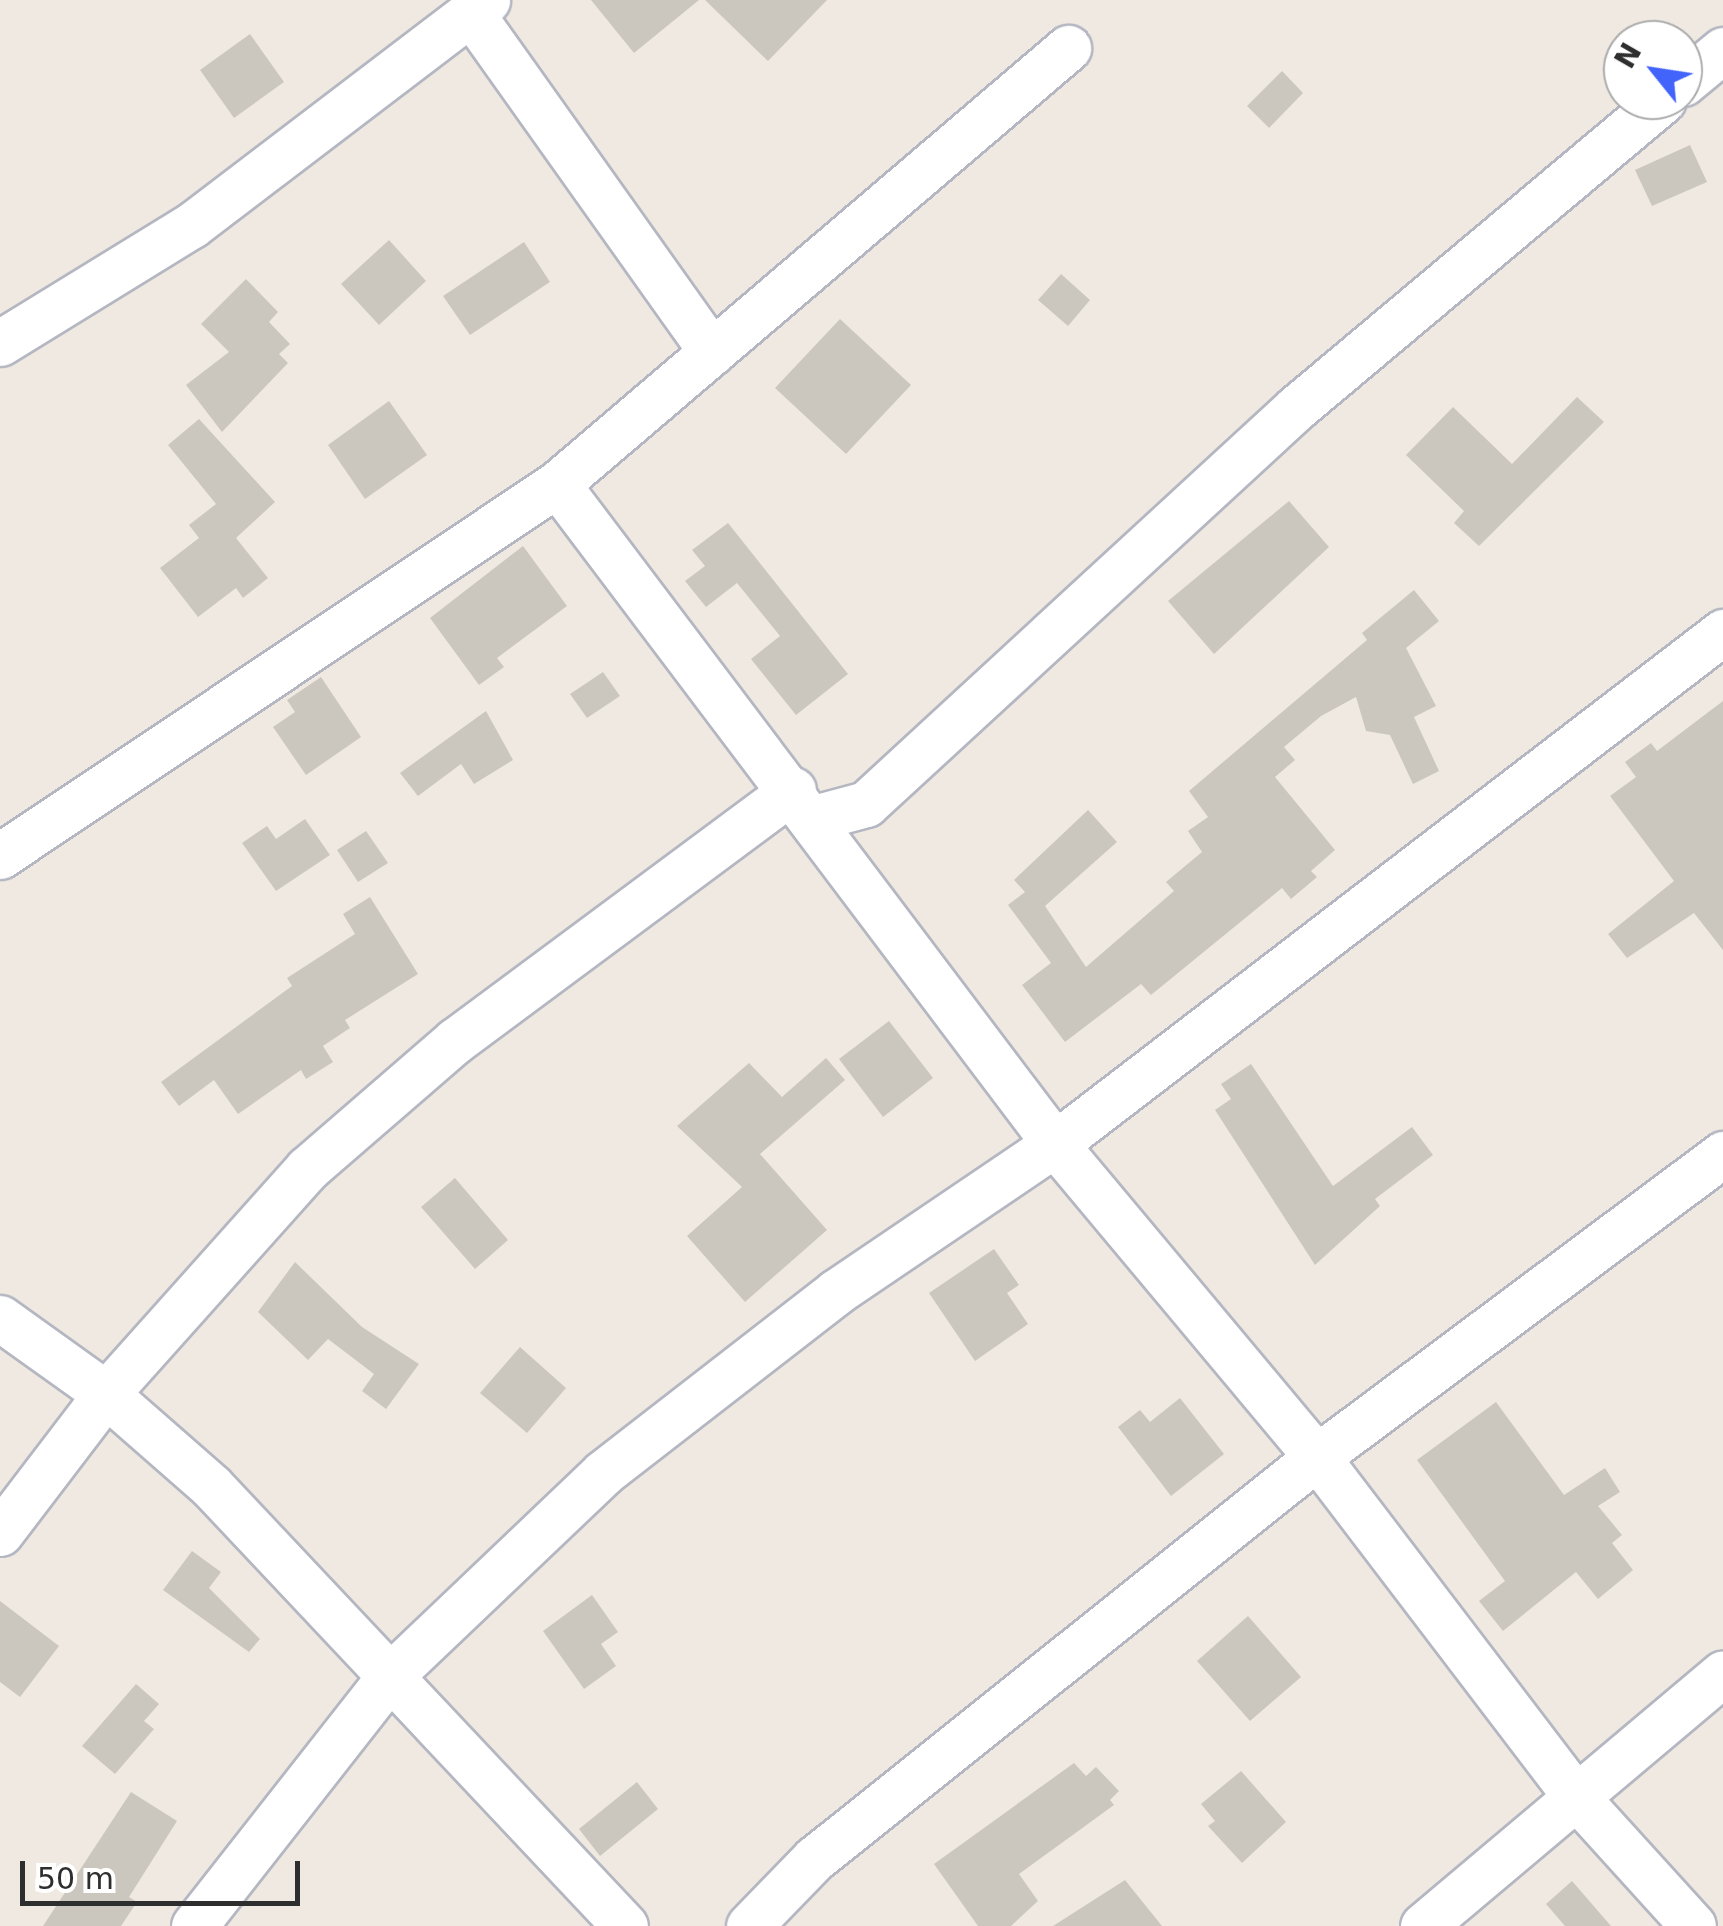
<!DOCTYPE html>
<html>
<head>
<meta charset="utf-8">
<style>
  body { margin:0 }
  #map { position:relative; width:1723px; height:1926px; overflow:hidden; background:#efe9e1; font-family:"DejaVu Sans",sans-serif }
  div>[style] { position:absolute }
  .building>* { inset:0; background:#cbc7bf }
  .roads { filter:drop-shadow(2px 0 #b4b7c1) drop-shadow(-2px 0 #b4b7c1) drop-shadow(0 2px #b4b7c1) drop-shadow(0 -2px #b4b7c1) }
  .street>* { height:45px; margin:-22.5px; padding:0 22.5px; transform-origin:22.5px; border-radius:22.5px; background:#fff }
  span { translate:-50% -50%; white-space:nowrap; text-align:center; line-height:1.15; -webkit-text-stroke:8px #fff; paint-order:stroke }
  .north { position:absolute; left:1603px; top:20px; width:100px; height:100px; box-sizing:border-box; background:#fff; border:2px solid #ababab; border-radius:50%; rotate:300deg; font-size:28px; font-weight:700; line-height:40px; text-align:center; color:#2e2e2e }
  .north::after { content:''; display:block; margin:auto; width:35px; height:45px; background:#4264fb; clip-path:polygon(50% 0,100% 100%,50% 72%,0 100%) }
  .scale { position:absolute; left:20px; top:1861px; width:280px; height:45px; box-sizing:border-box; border:5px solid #2e2e2e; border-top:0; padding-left:12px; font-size:30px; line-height:35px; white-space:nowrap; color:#2e2e2e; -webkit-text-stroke:8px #fff; paint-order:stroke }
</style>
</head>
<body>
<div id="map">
  <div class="building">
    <div style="clip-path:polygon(591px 0,699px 0,634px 53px)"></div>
    <div style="clip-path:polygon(705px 0,827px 0,768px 61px)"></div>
    <div style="clip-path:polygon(250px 34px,284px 82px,234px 118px,200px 70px)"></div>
    <div style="clip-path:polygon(1282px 71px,1303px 93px,1269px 128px,1247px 106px)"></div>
    <div style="clip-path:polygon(1690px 145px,1707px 182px,1652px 206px,1635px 170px)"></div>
    <div style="clip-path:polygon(389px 240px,426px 281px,379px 325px,341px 284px)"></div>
    <div style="clip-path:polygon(524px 242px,550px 282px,470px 335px,443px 296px)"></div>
    <div style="clip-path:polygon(1061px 274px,1090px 300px,1068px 326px,1038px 300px)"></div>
    <div style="clip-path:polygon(246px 279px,278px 312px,269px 322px,290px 344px,279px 354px,288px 363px,222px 432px,186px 385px,229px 352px,201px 324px)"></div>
    <div style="clip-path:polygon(840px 319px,911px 385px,846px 454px,775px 388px)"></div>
    <div style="clip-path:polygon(1577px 397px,1604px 422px,1479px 546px,1454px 523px,1464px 511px,1406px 455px,1453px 407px,1512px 464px)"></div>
    <div style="clip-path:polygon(389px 401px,427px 455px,365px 499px,328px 445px)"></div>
    <div style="clip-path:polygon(199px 419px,275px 502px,236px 538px,268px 578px,243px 598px,236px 588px,198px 617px,160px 568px,199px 538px,189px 525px,216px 504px,168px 445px)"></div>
    <div style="clip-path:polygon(1289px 501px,1329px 547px,1214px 654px,1168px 601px)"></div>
    <div style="clip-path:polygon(728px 523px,848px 674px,796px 715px,751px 659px,780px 636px,737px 583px,706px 607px,685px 581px,705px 566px,692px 550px)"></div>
    <div style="clip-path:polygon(523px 546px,567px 606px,497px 658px,504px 667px,479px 685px,430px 618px)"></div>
    <div style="clip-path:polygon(1414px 590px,1439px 621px,1406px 648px,1436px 706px,1414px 717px,1439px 771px,1413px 784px,1390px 735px,1366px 731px,1356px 697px,1321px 716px,1284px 747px,1295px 760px,1275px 777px,1335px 850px,1311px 871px,1317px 877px,1291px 899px,1282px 888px,1151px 995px,1141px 984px,1065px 1042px,1022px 985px,1051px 963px,1008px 905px,1025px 892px,1014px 880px,1088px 810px,1117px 842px,1045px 906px,1086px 967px,1174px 891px,1166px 882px,1202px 852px,1188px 831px,1208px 817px,1189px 791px,1367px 640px,1362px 633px)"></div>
    <div style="clip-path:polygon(603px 672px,620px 696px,587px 718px,570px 694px)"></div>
    <div style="clip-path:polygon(321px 677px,361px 737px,306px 775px,273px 727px,295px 712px,287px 700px)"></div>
    <div style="clip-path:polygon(1723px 701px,1723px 950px,1694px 913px,1627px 958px,1608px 934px,1674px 881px,1610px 796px,1636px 777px,1625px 762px,1651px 743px,1657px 751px)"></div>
    <div style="clip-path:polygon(486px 711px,513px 760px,474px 784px,461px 764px,418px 796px,400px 773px)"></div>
    <div style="clip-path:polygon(305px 819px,330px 855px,276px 891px,242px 843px,267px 826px,276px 839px)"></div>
    <div style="clip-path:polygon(366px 831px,388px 863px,358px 882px,337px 850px)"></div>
    <div style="clip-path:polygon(370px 897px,418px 974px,345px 1020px,350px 1028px,323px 1046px,333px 1062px,306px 1079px,301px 1070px,238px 1114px,214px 1080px,179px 1106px,161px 1082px,292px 986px,287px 978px,355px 934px,343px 914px)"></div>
    <div style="clip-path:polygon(889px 1021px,933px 1078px,883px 1117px,839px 1059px)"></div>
    <div style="clip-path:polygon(826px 1058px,845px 1080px,760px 1154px,827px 1230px,745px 1302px,687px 1236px,742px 1187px,677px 1126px,749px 1063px,782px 1097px)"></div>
    <div style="clip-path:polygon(1251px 1064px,1333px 1186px,1412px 1127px,1433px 1155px,1375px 1199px,1380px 1206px,1315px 1265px,1215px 1110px,1231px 1099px,1221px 1084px)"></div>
    <div style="clip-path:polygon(455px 1178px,508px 1240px,475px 1269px,421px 1207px)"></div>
    <div style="clip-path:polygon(994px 1249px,1019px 1285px,1007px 1293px,1028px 1324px,975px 1361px,929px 1293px)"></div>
    <div style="clip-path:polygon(295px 1262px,362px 1327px,419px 1364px,386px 1409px,362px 1391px,374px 1374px,328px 1339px,308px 1360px,258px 1312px)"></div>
    <div style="clip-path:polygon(520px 1347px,566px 1388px,527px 1433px,480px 1393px)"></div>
    <div style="clip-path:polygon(1180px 1398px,1224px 1454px,1171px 1496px,1118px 1427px,1140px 1410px,1150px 1422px)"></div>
    <div style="clip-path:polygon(1496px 1402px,1564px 1495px,1605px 1468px,1620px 1492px,1598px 1506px,1622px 1535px,1612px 1543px,1633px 1570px,1598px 1599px,1576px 1572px,1503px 1631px,1479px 1601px,1505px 1581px,1417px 1460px)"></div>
    <div style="clip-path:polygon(192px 1551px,221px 1572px,209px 1588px,260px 1639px,249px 1652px,163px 1590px)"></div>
    <div style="clip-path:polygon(592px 1595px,618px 1632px,601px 1644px,616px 1666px,584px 1689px,543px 1631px)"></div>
    <div style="clip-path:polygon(0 1601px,59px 1646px,20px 1697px,0 1682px)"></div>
    <div style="clip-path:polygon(1248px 1616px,1301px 1677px,1250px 1721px,1197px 1661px)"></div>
    <div style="clip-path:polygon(136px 1684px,159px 1704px,144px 1721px,154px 1729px,115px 1774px,82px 1746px)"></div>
    <div style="clip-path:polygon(1074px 1763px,1086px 1776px,1096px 1767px,1119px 1791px,1110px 1800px,1114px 1805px,1019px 1874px,1038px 1901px,1011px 1926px,978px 1926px,934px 1864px)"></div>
    <div style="clip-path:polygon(1241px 1771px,1286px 1822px,1242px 1863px,1208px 1826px,1215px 1821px,1201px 1804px)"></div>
    <div style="clip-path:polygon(637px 1782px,658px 1809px,600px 1856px,579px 1829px)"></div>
    <div style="clip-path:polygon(131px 1792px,177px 1821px,129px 1897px,137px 1902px,121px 1926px,43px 1926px)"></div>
    <div style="clip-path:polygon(1125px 1880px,1162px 1926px,1053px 1926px)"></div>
    <div style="clip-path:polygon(1572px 1881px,1611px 1926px,1565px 1926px,1546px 1904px)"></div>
  </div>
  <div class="roads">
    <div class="street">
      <div style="left:471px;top:13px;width:416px;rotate:54.6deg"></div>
      <div style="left:1683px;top:83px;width:52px;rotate:-39.5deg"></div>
      <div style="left:0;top:343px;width:225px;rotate:-31.6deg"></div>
      <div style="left:192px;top:225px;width:371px;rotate:-37.3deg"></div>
      <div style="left:557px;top:484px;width:827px;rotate:52.96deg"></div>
      <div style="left:1055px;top:1144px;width:408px;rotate:50.1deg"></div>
      <div style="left:1317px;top:1457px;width:430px;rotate:52.7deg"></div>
      <div style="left:1578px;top:1799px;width:171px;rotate:47.8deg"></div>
      <div style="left:814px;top:818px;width:54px;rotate:-15.1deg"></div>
      <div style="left:866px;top:804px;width:585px;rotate:-42.64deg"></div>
      <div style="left:1296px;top:408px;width:479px;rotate:-40deg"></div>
      <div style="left:0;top:856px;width:670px;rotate:-33.74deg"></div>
      <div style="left:557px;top:484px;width:672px;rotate:-40.47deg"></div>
      <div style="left:0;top:1318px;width:130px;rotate:35.6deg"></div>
      <div style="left:106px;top:1394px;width:140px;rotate:41.2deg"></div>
      <div style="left:211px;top:1486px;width:604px;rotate:46.74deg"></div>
      <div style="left:0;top:1533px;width:175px;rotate:-52.7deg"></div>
      <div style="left:106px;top:1394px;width:302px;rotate:-48.2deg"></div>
      <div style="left:307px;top:1169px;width:196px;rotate:-40.9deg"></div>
      <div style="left:455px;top:1041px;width:421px;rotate:-36.6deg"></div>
      <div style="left:194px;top:1926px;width:316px;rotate:-51.9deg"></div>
      <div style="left:389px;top:1677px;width:296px;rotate:-43.6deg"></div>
      <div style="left:603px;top:1473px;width:295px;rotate:-37.8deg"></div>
      <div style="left:836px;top:1292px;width:264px;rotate:-34.1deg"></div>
      <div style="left:1055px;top:1144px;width:842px;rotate:-37.47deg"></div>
      <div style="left:749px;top:1926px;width:93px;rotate:-45.9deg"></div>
      <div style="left:814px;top:1859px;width:644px;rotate:-38.63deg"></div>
      <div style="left:1317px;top:1457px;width:507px;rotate:-36.73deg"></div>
      <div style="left:1423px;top:1926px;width:392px;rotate:-40.1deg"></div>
    </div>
  </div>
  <div class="north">N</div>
  <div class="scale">50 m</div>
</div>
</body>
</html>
